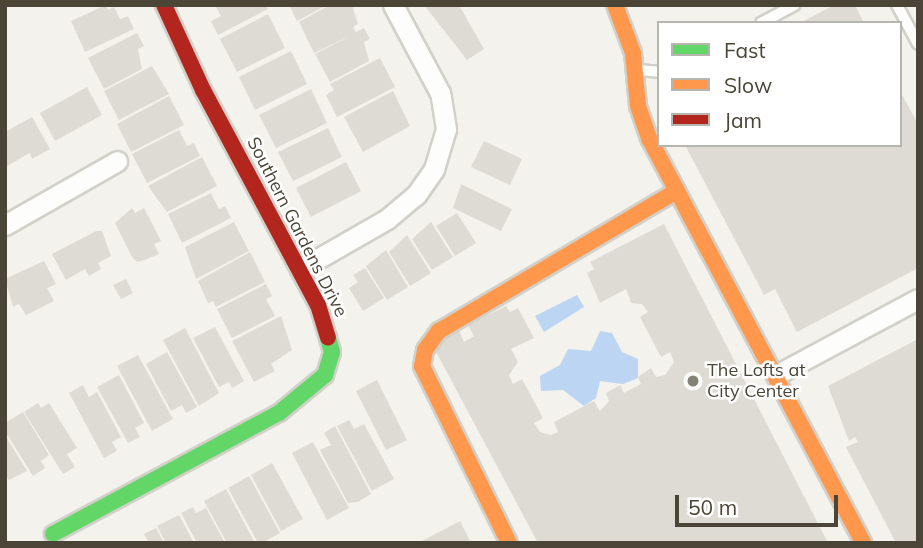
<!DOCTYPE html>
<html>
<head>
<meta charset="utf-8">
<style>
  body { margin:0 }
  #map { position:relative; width:923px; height:548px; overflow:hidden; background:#f3f2ec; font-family:Mulish,sans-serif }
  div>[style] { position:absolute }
  .water>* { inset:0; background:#bbd5f2 }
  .building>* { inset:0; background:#dddbd4 }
  .roads { filter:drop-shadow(2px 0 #d1d0c9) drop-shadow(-2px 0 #d1d0c9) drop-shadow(0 2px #d1d0c9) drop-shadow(0 -2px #d1d0c9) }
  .lane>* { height:10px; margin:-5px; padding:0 5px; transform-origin:5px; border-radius:5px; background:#fdfdfc }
  .street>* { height:19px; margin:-9.5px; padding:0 9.5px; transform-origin:9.5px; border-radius:9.5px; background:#fdfdfc }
  .fast>* { height:16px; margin:-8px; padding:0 8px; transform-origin:8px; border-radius:8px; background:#63d668 }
  .slow>* { height:16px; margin:-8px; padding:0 8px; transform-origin:8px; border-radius:8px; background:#ff974d }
  .jam>* { height:16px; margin:-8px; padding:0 8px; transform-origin:8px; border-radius:8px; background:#b3261e }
  .dots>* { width:19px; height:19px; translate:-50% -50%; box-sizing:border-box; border:4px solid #fff; border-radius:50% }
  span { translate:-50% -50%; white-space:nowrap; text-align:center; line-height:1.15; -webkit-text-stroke:5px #fff; paint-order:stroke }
  .street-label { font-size:18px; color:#4a4537 }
  .poi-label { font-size:18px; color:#4a4537 }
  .left { translate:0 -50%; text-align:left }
  .frame { position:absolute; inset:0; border:7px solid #4a4537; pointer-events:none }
  .legend { position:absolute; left:657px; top:21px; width:245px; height:126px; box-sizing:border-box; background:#fff; border:2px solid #b7b5af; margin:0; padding:9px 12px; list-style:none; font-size:21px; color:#4a4537 }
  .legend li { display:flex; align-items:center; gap:14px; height:35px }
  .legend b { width:35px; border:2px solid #b7b5af }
  .scale { position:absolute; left:675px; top:495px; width:163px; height:32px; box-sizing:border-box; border:4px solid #4a4537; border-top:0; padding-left:9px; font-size:21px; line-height:24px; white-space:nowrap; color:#4a4537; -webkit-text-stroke:5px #fff; paint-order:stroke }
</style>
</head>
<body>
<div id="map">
  <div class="water">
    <div style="clip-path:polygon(577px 295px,584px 307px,544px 332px,535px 316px)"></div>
    <div style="clip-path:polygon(600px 331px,612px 333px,622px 352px,638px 359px,638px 378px,623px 384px,600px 381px,596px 398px,584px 406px,563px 390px,541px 391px,540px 376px,560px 365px,568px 349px,591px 351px)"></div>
  </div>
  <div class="building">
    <div style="clip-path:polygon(106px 5px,108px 10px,114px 7px,120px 19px,128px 16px,134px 29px,85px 52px,71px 21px)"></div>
    <div style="clip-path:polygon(215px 5px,266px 5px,268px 9px,218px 35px,211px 21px,221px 16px)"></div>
    <div style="clip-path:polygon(289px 5px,327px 5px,297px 21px)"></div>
    <div style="clip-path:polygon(330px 5px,352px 5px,358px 24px,353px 27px,356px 32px,364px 28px,370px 39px,364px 42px,369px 61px,330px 82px,315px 54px,352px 35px,314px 53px,299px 22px)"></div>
    <div style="clip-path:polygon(424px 5px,459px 5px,484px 49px,467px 60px)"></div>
    <div style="clip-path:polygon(834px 5px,855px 5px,864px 23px,800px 23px)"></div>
    <div style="clip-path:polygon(268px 14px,285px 48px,237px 72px,220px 39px)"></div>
    <div style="clip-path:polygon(137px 33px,144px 46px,138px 49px,142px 69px,104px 89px,88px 58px)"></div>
    <div style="clip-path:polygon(291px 51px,307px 84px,255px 110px,239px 77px)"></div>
    <div style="clip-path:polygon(380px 58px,395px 87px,337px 117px,326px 95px,334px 90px,330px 84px)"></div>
    <div style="clip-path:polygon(152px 66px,169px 94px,119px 120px,104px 91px)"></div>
    <div style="clip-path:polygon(87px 87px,102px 115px,55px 141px,40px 113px)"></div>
    <div style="clip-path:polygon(311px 89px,327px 123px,276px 148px,259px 115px)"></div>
    <div style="clip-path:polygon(393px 91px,410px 126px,363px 152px,344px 117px)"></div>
    <div style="clip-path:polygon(900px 91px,918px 124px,918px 268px,797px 332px,775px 289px,764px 295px,685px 145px,900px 145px)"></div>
    <div style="clip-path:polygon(169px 96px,184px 125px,131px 152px,117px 124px)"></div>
    <div style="clip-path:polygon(32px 117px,50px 149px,32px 159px,30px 153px,5px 167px,5px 132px)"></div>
    <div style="clip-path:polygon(328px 128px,342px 157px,293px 181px,278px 152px)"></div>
    <div style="clip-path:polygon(179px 130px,187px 146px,194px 143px,200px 156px,147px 183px,132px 154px)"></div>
    <div style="clip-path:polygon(484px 141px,522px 159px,510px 185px,471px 167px)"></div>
    <div style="clip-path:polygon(202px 157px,217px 186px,167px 212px,148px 186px)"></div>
    <div style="clip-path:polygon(346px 162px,361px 191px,311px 217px,296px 188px)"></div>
    <div style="clip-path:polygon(461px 184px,512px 209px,501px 231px,453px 208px)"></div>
    <div style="clip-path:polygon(211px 193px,219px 209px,225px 206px,231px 218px,182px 243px,168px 214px)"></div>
    <div style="clip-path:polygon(132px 208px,135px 213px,144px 208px,161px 241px,154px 244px,159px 254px,145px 260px,137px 262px,132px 257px,115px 223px)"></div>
    <div style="clip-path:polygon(457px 213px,476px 243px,455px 256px,436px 226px)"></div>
    <div style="clip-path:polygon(234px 222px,249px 251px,196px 279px,185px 247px)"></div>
    <div style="clip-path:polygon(431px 222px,453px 257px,432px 270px,412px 239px)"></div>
    <div style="clip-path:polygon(664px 224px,828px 543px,538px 543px,442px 363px,433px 346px,458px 328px,464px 342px,474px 336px,468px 325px,506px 306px,510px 312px,518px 308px,534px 338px,511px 349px,518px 362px,509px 375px,513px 384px,522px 379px,543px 418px,534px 423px,540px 432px,551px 435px,558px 432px,554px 422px,594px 401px,600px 411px,609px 401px,606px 393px,620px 385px,624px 393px,641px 384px,638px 377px,651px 368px,656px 377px,665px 375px,674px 362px,670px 352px,661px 357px,640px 317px,648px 312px,642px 304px,631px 303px,626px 289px,600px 303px,587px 273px,594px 269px,590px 262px)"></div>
    <div style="clip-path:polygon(96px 231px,102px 231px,111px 256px,98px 263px,101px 269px,89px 276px,85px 269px,66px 280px,52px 254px)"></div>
    <div style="clip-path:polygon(407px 235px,431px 273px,410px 286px,389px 252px)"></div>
    <div style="clip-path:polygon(386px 250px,408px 287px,387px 300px,366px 266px)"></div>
    <div style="clip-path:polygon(250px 252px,265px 282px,216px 307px,213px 301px,208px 303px,198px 281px)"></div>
    <div style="clip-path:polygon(44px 261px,56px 284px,47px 288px,54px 301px,26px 315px,19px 304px,13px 307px,5px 279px)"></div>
    <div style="clip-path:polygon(365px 268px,384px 298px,363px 311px,349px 288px,358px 282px,353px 275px)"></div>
    <div style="clip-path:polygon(126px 279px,133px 293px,121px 299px,113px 285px)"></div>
    <div style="clip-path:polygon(266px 284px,272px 296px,266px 299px,275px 316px,232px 338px,217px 309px)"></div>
    <div style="clip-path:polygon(281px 316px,292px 350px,271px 364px,275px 371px,254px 382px,232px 341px)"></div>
    <div style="clip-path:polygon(215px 327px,244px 381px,232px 388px,229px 382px,219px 387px,193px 338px)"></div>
    <div style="clip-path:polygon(185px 328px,219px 393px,199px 406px,163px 340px)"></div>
    <div style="clip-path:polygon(918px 339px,918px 543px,896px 543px,846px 447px,858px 442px,855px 437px,849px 441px,828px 386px)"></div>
    <div style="clip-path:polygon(167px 352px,197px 407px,186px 413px,182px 405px,171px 411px,146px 364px)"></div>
    <div style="clip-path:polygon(138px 355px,173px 419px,152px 431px,117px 366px)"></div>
    <div style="clip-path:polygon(119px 375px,144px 423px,135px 428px,140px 437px,128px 443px,97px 387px)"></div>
    <div style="clip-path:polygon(377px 380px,407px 440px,386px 450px,356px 391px)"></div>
    <div style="clip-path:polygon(83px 385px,89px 397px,97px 392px,121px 437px,112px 442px,117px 451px,104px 458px,69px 393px)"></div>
    <div style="clip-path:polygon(38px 403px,41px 408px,49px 403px,77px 448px,67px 454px,75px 467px,63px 474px,24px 412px)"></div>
    <div style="clip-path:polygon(23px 412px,49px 455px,41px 461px,45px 468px,33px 476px,5px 431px,5px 423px)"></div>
    <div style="clip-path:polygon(349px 420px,354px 429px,364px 424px,394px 479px,372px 491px,337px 426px)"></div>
    <div style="clip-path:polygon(335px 426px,371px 494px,358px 502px,348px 503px,320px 450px,331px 445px,324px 433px)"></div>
    <div style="clip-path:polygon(5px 435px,27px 471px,9px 480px,5px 474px)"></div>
    <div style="clip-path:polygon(313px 442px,349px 508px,327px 520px,292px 453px)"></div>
    <div style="clip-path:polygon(272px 463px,303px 519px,281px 531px,251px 475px)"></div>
    <div style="clip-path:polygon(249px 476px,280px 533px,262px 543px,258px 543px,228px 488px)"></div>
    <div style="clip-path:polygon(226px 489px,255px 543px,227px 543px,204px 501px)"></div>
    <div style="clip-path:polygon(193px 507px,196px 513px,206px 508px,225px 543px,197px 543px,181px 513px)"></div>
    <div style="clip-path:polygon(179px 515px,194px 543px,166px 543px,157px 526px)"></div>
    <div style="clip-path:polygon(460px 521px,471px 543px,418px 543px)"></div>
    <div style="clip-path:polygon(156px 528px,164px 543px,144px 543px,148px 541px,144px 534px)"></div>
  </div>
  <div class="roads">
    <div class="lane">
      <div style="left:897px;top:5px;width:44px;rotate:61.7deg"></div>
      <div style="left:761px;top:23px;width:38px;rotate:-28deg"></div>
      <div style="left:638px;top:70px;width:21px;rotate:5deg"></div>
    </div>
    <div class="street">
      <div style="left:5px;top:225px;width:129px;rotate:-29.7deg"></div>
      <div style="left:300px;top:269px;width:100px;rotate:-29.9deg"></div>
      <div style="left:387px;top:219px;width:38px;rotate:-40deg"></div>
      <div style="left:416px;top:195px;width:32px;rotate:-55deg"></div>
      <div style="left:434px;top:169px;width:42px;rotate:-73.3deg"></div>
      <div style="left:446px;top:129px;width:36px;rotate:-99deg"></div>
      <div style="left:440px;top:93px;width:100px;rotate:-118.1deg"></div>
      <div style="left:776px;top:375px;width:161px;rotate:-28.2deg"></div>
    </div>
    <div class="fast">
      <div style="left:53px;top:534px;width:256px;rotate:-28.2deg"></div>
      <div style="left:279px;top:413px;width:60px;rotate:-39.6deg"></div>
      <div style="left:325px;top:375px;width:24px;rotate:-73deg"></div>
      <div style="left:332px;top:352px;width:15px;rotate:-106deg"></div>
    </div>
    <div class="slow">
      <div style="left:615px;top:5px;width:51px;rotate:69.4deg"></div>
      <div style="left:633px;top:53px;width:53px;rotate:84.6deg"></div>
      <div style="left:638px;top:106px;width:36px;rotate:71deg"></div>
      <div style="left:650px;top:140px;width:456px;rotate:62.1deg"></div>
      <div style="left:509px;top:543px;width:197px;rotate:-116.2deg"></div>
      <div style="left:422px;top:366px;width:16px;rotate:-79deg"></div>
      <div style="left:425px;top:350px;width:24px;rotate:-54deg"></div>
      <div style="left:439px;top:331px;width:276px;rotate:-30.5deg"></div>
    </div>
    <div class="jam">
      <div style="left:164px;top:5px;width:94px;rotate:65.4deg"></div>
      <div style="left:203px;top:90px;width:244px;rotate:61.9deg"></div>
      <div style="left:318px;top:305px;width:34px;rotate:73deg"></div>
    </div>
  </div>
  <div class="dots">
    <div style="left:693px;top:381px;background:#858276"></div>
  </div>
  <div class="street-label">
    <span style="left:297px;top:227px;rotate:63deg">Southern Gardens Drive</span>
  </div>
  <div class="poi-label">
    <span class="left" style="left:707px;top:381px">The Lofts at<br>City Center</span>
  </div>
  <div class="frame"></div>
  <ul class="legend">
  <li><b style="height:9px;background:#63d668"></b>Fast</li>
  <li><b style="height:9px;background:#ff974d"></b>Slow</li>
  <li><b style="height:9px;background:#b3261e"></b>Jam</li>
  </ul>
  <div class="scale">50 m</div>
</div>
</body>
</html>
